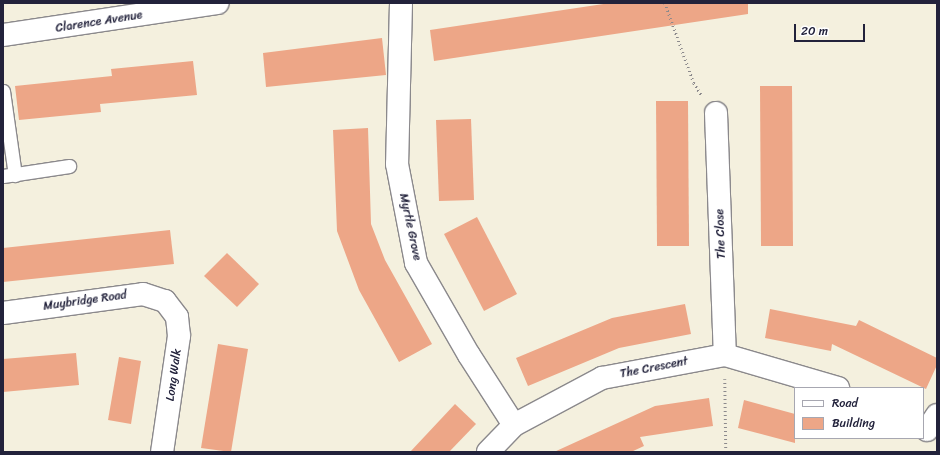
<!DOCTYPE html>
<html>
<head>
<meta charset="utf-8">
<style>
  body { margin:0 }
  #map { position:relative; width:940px; height:455px; overflow:hidden; background:#f4f0de; font-family:Sriracha,sans-serif }
  div>[style] { position:absolute }
  .building>* { inset:0; background:#eda687 }
  .path>* { height:2.5px; margin-top:-1.25px; transform-origin:0; background:repeating-linear-gradient(90deg,#8b898c 0 1px,transparent 0 4px) }
  .roads { filter:drop-shadow(1px 0 #8b898c) drop-shadow(-1px 0 #8b898c) drop-shadow(0 1px #8b898c) drop-shadow(0 -1px #8b898c) }
  .service>* { height:13px; margin:-6.5px; padding:0 6.5px; transform-origin:6.5px; border-radius:6.5px; background:#fff }
  .minor>* { height:22px; margin:-11px; padding:0 11px; transform-origin:11px; border-radius:11px; background:#fff }
  .tertiary>* { height:22px; margin:-11px; padding:0 11px; transform-origin:11px; border-radius:11px; background:#fff }
  span { translate:-50% -50%; white-space:nowrap; text-align:center; line-height:1.15; -webkit-text-stroke:3.5px #fff; paint-order:stroke }
  .street-label { font-size:12px; color:#22223b }
  .frame { position:absolute; inset:0; border:4px solid #22223b; pointer-events:none }
  .legend { position:absolute; left:794px; top:387px; width:130px; height:52px; box-sizing:border-box; background:#fff; border:1px solid #a7a7b1; margin:0; padding:5px 7px; list-style:none; font-size:12px; color:#22223b }
  .legend li { display:flex; align-items:center; gap:8px; height:20px }
  .legend b { width:20px; border:1px solid #a7a7b1 }
  .scale { position:absolute; left:794px; top:24px; width:71px; height:18px; box-sizing:border-box; border:2px solid #22223b; border-top:0; padding-left:5px; font-size:12px; line-height:14px; white-space:nowrap; color:#22223b; -webkit-text-stroke:3px #fff; paint-order:stroke }
</style>
</head>
<body>
<div id="map">
  <div class="building">
    <div style="clip-path:polygon(610px 3px,748px 3px,748px 14px,434px 61px,430px 30px)"></div>
    <div style="clip-path:polygon(382px 38px,386px 75px,266px 87px,263px 53px)"></div>
    <div style="clip-path:polygon(193px 61px,197px 95px,100px 104px,101px 112px,19px 120px,15px 86px,112px 76px,111px 69px)"></div>
    <div style="clip-path:polygon(760px 86px,792px 86px,793px 246px,761px 246px)"></div>
    <div style="clip-path:polygon(656px 101px,688px 101px,689px 246px,657px 246px)"></div>
    <div style="clip-path:polygon(471px 119px,474px 200px,439px 201px,436px 120px)"></div>
    <div style="clip-path:polygon(368px 128px,371px 224px,385px 260px,432px 344px,399px 362px,359px 290px,337px 231px,333px 130px)"></div>
    <div style="clip-path:polygon(477px 217px,517px 294px,484px 311px,444px 234px)"></div>
    <div style="clip-path:polygon(170px 230px,174px 264px,3px 282px,3px 248px)"></div>
    <div style="clip-path:polygon(227px 253px,259px 284px,237px 307px,204px 276px)"></div>
    <div style="clip-path:polygon(685px 304px,691px 334px,619px 348px,528px 386px,516px 358px,612px 318px)"></div>
    <div style="clip-path:polygon(770px 309px,856px 326px,859px 320px,937px 358px,937px 365px,926px 389px,832px 344px,831px 351px,765px 338px)"></div>
    <div style="clip-path:polygon(218px 344px,248px 349px,231px 452px,201px 448px)"></div>
    <div style="clip-path:polygon(76px 353px,79px 385px,3px 392px,3px 359px)"></div>
    <div style="clip-path:polygon(119px 357px,141px 361px,131px 424px,108px 420px)"></div>
    <div style="clip-path:polygon(709px 398px,713px 426px,640px 437px,644px 446px,631px 452px,554px 452px,655px 406px)"></div>
    <div style="clip-path:polygon(744px 400px,795px 414px,795px 443px,738px 428px)"></div>
    <div style="clip-path:polygon(455px 404px,476px 424px,449px 452px,410px 452px)"></div>
  </div>
  <div class="path">
    <div style="left:665px;top:3px;width:85px;rotate:70.1deg"></div>
    <div style="left:694px;top:83px;width:15px;rotate:58deg"></div>
    <div style="left:725px;top:379px;width:73px;rotate:89.2deg"></div>
  </div>
  <div class="roads">
    <div class="service">
      <div style="left:3px;top:91px;width:85px;rotate:81.9deg"></div>
      <div style="left:3px;top:176px;width:67px;rotate:-8.6deg"></div>
    </div>
    <div class="minor">
      <div style="left:401px;top:3px;width:161px;rotate:91.4deg"></div>
      <div style="left:397px;top:164px;width:101px;rotate:79.1deg"></div>
      <div style="left:416px;top:263px;width:106px;rotate:60.1deg"></div>
      <div style="left:469px;top:355px;width:83px;rotate:57.3deg"></div>
      <div style="left:716px;top:113px;width:242px;rotate:87.9deg"></div>
      <div style="left:3px;top:313px;width:141px;rotate:-7.7deg"></div>
      <div style="left:143px;top:294px;width:23px;rotate:18deg"></div>
      <div style="left:165px;top:301px;width:20px;rotate:53deg"></div>
      <div style="left:177px;top:317px;width:19px;rotate:84deg"></div>
      <div style="left:179px;top:336px;width:117px;rotate:98.3deg"></div>
      <div style="left:927px;top:430px;width:18px;rotate:-56deg"></div>
      <div style="left:488px;top:452px;width:37px;rotate:-46deg"></div>
      <div style="left:514px;top:425px;width:100px;rotate:-28.1deg"></div>
      <div style="left:602px;top:378px;width:125px;rotate:-10.6deg"></div>
      <div style="left:725px;top:355px;width:118px;rotate:16.3deg"></div>
    </div>
    <div class="tertiary">
      <div style="left:3px;top:35px;width:217px;rotate:-8.5deg"></div>
    </div>
  </div>
  <div class="street-label">
    <span style="left:99px;top:22px;rotate:-9deg">Clarence Avenue</span>
    <span style="left:410px;top:227px;rotate:78deg">Myrtle Grove</span>
    <span style="left:721px;top:234px;rotate:-92deg">The Close</span>
    <span style="left:85px;top:301px;rotate:-8deg">Muybridge Road</span>
    <span style="left:654px;top:368px;rotate:-11deg">The Crescent</span>
    <span style="left:174px;top:375px;rotate:-82deg">Long Walk</span>
  </div>
  <div class="frame"></div>
  <ul class="legend">
  <li><b style="height:5px;background:#fff"></b>Road</li>
  <li><b style="height:11px;background:#eda687"></b>Building</li>
  </ul>
  <div class="scale">20 m</div>
</div>
</body>
</html>
